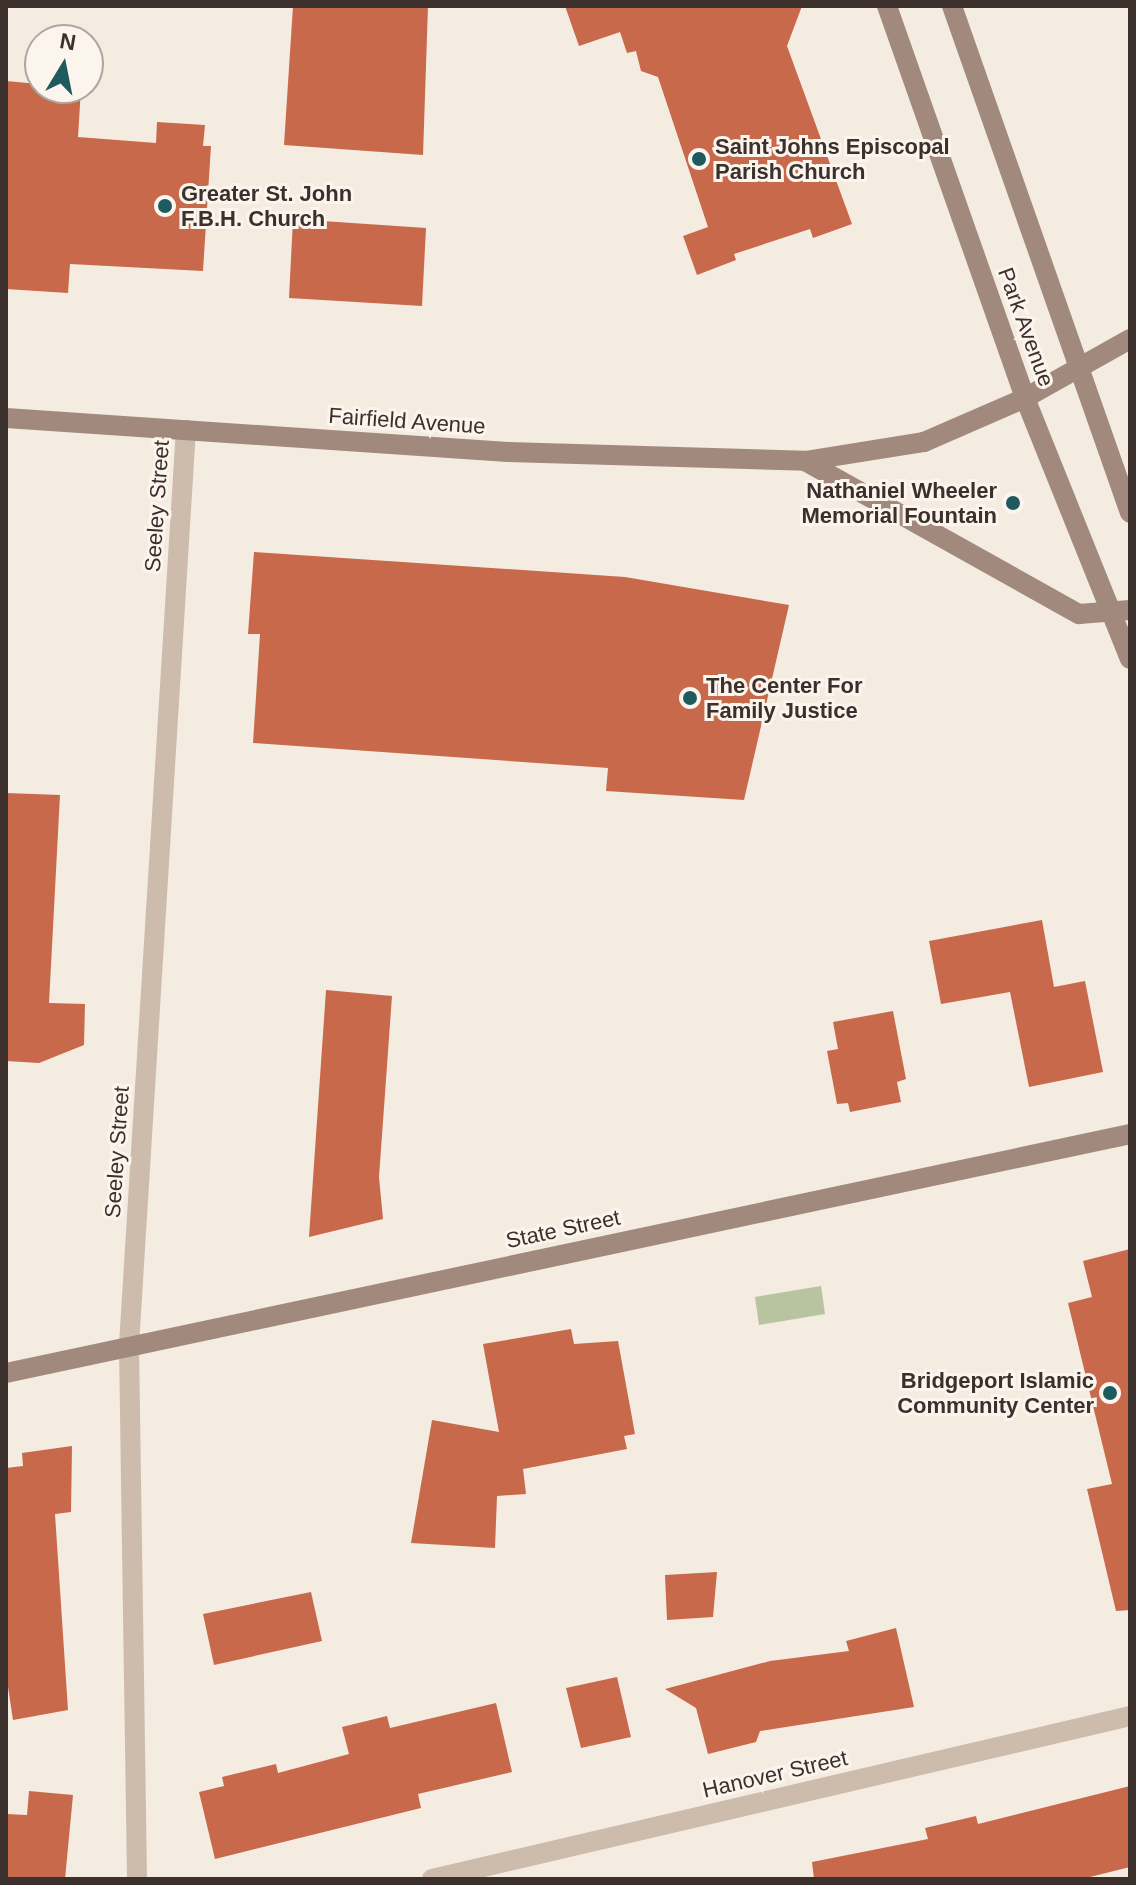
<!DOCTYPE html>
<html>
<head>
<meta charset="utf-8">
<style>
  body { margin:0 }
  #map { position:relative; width:1136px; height:1885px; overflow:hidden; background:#f4ebe1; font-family:Arial,sans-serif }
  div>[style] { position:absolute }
  .green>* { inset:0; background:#b8c4a0 }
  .building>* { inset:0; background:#c8694b }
  .minor>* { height:20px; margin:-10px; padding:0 10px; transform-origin:10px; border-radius:10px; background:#cdbbac }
  .secondary>* { height:20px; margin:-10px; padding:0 10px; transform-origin:10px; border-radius:10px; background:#a18a7d }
  .dots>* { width:22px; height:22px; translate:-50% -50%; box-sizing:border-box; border:4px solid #fbf5ee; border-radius:50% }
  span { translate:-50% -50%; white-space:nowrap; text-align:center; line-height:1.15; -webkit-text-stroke:6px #fbf5ee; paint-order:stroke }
  .poi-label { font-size:22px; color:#3b302b; font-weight:700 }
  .left { translate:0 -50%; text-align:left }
  .right { translate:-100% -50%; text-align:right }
  .street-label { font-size:22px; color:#3b302b }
  .frame { position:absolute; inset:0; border:8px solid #3b302b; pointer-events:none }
  .north { position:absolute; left:24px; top:24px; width:80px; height:80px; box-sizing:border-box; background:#fbf5ee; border:2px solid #aea6a0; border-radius:50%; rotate:10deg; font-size:22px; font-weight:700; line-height:32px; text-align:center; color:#3b302b }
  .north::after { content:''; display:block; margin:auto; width:28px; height:36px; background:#1f5a5e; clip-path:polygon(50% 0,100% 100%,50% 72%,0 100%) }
</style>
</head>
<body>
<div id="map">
  <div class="green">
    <div style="clip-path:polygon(821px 1286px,825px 1314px,759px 1325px,755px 1297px)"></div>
  </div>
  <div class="building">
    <div style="clip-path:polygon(293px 6px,428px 6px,423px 155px,284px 145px)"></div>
    <div style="clip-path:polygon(565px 6px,802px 6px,787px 46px,852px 224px,813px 238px,810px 229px,734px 254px,736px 260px,697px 275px,683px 236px,708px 227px,658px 77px,641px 71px,636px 51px,627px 53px,620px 32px,579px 46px)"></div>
    <div style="clip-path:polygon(6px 81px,81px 88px,78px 137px,156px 143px,157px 122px,205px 125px,203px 146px,211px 146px,203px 271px,70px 264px,68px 293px,6px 289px)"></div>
    <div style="clip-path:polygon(293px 219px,426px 228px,422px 306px,289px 298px)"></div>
    <div style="clip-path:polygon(254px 552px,625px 577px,789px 605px,744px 800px,606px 791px,608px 768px,253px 743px,260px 634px,248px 634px)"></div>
    <div style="clip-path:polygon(6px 793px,60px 795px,49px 1003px,85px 1004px,84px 1045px,39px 1063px,6px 1061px)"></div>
    <div style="clip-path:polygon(1042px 920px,1054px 987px,1085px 981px,1103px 1072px,1029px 1087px,1010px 992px,941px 1004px,929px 941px)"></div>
    <div style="clip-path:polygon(326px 990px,392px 996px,379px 1177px,383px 1219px,309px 1237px)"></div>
    <div style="clip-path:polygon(893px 1011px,906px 1079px,897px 1082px,901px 1102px,850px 1112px,848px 1103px,837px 1104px,827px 1051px,838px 1049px,833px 1022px)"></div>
    <div style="clip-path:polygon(1130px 1249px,1130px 1610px,1116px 1611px,1087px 1489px,1112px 1484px,1068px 1303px,1092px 1297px,1083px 1261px)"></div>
    <div style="clip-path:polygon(571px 1329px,574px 1344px,618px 1341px,635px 1434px,624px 1436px,627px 1449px,523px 1469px,526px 1494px,497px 1496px,495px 1548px,411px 1543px,432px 1420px,499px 1432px,483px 1344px)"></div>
    <div style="clip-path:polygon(72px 1446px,71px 1512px,55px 1514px,68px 1710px,13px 1720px,6px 1674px,6px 1468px,23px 1466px,22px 1453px)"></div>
    <div style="clip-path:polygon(717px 1572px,713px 1617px,667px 1620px,665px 1575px)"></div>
    <div style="clip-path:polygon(311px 1592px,322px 1641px,214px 1665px,203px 1614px)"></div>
    <div style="clip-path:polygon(896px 1628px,914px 1707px,760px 1731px,756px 1742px,708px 1754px,696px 1708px,665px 1689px,770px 1661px,849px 1651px,846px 1641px)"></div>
    <div style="clip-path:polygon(617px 1677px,631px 1737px,581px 1748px,566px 1688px)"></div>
    <div style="clip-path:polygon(496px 1703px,512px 1772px,418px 1794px,421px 1808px,215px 1859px,199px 1792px,224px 1786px,222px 1777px,276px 1764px,278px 1773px,349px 1754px,342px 1727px,387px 1716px,390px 1728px)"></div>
    <div style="clip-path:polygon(1130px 1786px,1130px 1867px,1082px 1879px,814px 1879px,812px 1862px,928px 1839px,925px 1828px,976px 1816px,978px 1824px)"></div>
    <div style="clip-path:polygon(29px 1791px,73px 1795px,65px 1879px,6px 1879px,6px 1814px,27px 1815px)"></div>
  </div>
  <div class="minor">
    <div style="left:137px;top:1879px;width:534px;rotate:-90.86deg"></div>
    <div style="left:129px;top:1345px;width:917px;rotate:-86.44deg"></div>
    <div style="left:432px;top:1879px;width:717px;rotate:-13.14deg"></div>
  </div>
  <div class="secondary">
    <div style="left:887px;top:6px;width:416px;rotate:70.6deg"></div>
    <div style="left:1025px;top:398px;width:281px;rotate:68.1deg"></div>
    <div style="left:952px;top:6px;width:537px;rotate:70.65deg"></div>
    <div style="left:6px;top:418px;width:503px;rotate:3.87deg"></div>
    <div style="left:508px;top:452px;width:297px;rotate:1.7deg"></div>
    <div style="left:805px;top:461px;width:121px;rotate:-9.1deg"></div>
    <div style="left:924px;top:442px;width:110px;rotate:-23.5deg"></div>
    <div style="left:1025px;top:398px;width:120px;rotate:-29.3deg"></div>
    <div style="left:805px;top:461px;width:314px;rotate:29.2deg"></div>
    <div style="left:1079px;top:614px;width:51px;rotate:-4.5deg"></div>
    <div style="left:6px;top:1373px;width:1149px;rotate:-12deg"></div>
  </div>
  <div class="dots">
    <div style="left:699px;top:159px;background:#1f5a5e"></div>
    <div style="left:165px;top:206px;background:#1f5a5e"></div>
    <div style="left:1013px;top:503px;background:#1f5a5e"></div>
    <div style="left:690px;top:698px;background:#1f5a5e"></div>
    <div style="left:1110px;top:1393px;background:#1f5a5e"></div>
  </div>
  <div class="poi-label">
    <span class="left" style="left:715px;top:159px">Saint Johns Episcopal<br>Parish Church</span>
    <span class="left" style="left:181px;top:206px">Greater St. John<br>F.B.H. Church</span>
    <span class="right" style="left:997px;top:503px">Nathaniel Wheeler<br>Memorial Fountain</span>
    <span class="left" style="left:706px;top:698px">The Center For<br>Family Justice</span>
    <span class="right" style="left:1094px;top:1393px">Bridgeport Islamic<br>Community Center</span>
  </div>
  <div class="street-label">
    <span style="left:1026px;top:327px;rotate:70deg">Park Avenue</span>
    <span style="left:407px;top:421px;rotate:4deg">Fairfield Avenue</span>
    <span style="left:157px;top:506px;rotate:-86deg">Seeley Street</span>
    <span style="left:117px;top:1152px;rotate:-86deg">Seeley Street</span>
    <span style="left:563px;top:1229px;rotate:-12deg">State Street</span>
    <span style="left:775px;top:1774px;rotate:-13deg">Hanover Street</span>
  </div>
  <div class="frame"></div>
  <div class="north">N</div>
</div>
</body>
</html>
